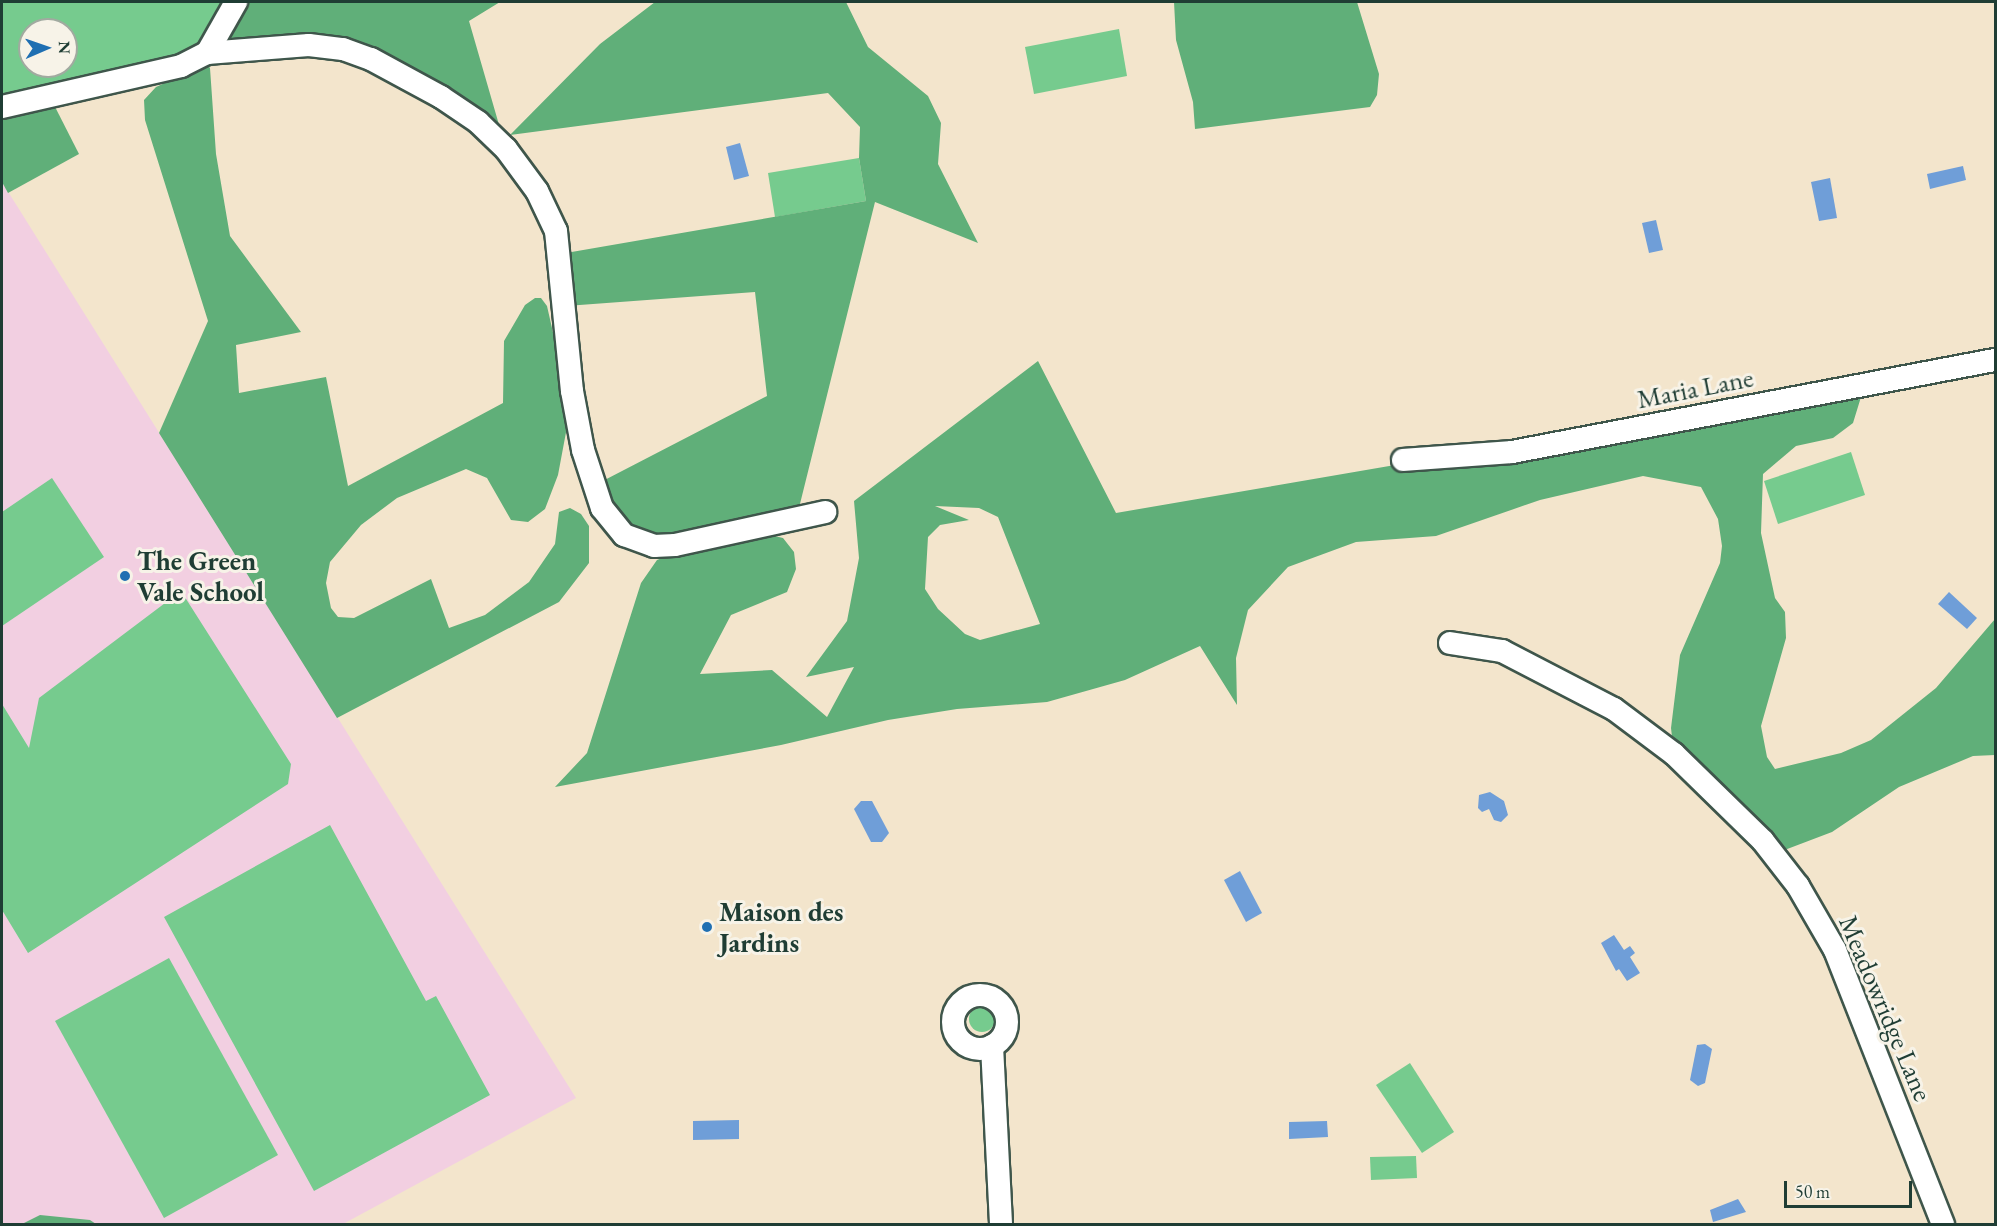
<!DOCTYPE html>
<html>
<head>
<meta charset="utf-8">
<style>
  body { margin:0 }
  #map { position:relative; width:1997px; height:1226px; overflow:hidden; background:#f3e5cc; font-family:"EB Garamond",serif }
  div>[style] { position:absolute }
  .built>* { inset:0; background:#f2cfe1 }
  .green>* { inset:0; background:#76cb8e }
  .round { border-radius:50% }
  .forest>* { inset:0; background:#60af79 }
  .water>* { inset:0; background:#6f9ed8 }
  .roads { filter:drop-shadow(2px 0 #3f564b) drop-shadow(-2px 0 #3f564b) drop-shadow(0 2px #3f564b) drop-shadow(0 -2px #3f564b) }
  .minor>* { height:22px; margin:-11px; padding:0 11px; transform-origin:11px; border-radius:11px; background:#fff }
  .minor>.ring { margin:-11px; padding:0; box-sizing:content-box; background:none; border:22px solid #fff; border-radius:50% }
  .dots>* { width:16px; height:16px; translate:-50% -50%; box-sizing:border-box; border:3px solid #f7f3e8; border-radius:50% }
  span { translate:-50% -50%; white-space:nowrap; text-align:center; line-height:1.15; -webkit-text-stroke:6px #f7f3e8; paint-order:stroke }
  .street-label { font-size:27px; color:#1f3d34 }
  .poi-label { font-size:27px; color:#1f3d34; font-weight:700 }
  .left { translate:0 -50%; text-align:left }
  .frame { position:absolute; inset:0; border:3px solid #1f3d34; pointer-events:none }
  .north { position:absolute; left:18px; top:18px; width:60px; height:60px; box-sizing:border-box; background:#f7f3e8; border:2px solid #a1aaa0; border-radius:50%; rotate:88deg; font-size:16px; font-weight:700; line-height:24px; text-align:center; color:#1f3d34 }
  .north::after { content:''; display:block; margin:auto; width:21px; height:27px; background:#1f6fb2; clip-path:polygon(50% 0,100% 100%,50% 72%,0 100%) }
  .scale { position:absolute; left:1784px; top:1181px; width:128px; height:27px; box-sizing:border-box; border:3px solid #1f3d34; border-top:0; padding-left:8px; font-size:18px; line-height:21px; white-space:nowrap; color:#1f3d34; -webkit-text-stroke:4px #f7f3e8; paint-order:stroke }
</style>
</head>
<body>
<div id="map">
  <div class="built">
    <div style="clip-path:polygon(2px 182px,576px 1098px,343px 1224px,2px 1224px)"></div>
  </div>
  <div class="green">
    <div style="clip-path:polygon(evenodd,2px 2px,236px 2px,207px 53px,50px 97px,2px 93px,2px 2px,30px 30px,66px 30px,66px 66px,30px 66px,30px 30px)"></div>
    <div style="clip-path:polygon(1119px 29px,1127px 76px,1034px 94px,1025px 47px)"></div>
    <div style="clip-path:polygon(859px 158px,866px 201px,775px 217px,768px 173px)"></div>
    <div style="clip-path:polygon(1851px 452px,1865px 495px,1778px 524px,1764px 481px)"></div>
    <div style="clip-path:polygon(52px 478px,104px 557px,2px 626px,2px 512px)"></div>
    <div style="clip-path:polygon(181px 591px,291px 764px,288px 784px,28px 953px,2px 910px,2px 704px,29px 748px,39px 698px)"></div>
    <div style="clip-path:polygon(330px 825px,426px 1001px,436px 996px,490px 1095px,314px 1191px,164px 917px)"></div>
    <div style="clip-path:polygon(169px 958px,278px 1155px,164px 1218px,55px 1021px)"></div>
    <div class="round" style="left:969px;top:1006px;width:26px;height:26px"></div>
    <div style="clip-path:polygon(1410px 1063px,1454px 1132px,1422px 1153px,1376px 1085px)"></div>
    <div style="clip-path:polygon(1416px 1156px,1417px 1178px,1371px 1180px,1370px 1157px)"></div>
  </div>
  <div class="forest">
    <div style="clip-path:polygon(236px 2px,500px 2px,469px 21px,506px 149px,343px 49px,207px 53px)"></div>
    <div style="clip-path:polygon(655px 2px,846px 2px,868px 47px,928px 96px,941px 123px,938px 164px,978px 243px,875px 202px,796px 520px,638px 542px,595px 485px,767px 396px,755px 292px,566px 306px,560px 254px,866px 201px,859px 158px,860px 127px,828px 93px,510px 135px,600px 44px)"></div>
    <div style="clip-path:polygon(1174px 2px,1357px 2px,1379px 74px,1377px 95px,1370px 107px,1195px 129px,1193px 102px,1176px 40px)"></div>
    <div style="clip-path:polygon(207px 64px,210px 68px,216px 154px,230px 236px,301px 332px,236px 345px,239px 393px,326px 377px,348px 486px,503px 403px,504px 341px,525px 305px,535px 298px,541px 298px,547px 306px,564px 381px,567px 427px,558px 475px,545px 509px,528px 522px,511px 520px,487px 478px,466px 469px,397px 498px,361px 525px,330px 562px,326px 583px,331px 608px,338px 617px,354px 618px,431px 579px,449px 628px,485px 615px,529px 582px,555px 544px,559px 512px,570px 508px,581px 514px,589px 526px,589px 563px,559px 602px,337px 718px,159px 433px,208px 321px,145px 120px,144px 100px,156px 87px)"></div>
    <div style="clip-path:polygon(2px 93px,50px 97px,79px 154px,8px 193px,2px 182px)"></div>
    <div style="clip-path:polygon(evenodd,1038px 361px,1116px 513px,1865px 384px,1853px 423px,1833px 438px,1796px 446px,1763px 474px,1761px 533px,1775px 598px,1785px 612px,1786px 638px,1761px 726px,1767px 757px,1775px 769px,1841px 753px,1871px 740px,1936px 688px,1995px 619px,1995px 755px,1973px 756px,1899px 787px,1832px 832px,1774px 854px,1674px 754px,1671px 728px,1680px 655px,1720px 563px,1722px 546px,1718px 519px,1701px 487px,1643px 476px,1540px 500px,1436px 536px,1356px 542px,1288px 567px,1248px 610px,1236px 658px,1237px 705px,1200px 646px,1125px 680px,1047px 702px,957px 709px,888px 720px,781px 745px,555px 787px,587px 753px,641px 583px,657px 560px,675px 553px,758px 532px,783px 538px,794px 552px,796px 569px,787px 592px,731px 615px,700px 674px,772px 670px,827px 717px,854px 667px,806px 677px,847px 621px,859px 558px,854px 501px,1038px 361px,935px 506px,979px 508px,998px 517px,1040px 624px,980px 640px,965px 634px,938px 609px,925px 589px,928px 537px,940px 525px,969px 520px,935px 506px)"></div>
    <div style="clip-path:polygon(40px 1215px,90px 1220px,96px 1224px,22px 1224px)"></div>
  </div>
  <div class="water">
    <div style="clip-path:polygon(740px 143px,749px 176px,734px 180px,726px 147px)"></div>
    <div style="clip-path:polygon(1963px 166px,1966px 180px,1930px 189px,1927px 174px)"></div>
    <div style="clip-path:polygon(1830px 178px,1837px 218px,1819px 221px,1811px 182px)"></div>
    <div style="clip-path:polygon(1656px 220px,1663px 250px,1649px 253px,1642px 223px)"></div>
    <div style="clip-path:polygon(1949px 592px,1977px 618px,1967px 629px,1938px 604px)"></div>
    <div style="clip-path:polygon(1490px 792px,1504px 801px,1508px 815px,1501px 822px,1494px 820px,1489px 809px,1482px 812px,1478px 808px,1479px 795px)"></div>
    <div style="clip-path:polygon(861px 801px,872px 801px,889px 833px,882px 842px,871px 842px,854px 809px)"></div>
    <div style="clip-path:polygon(1240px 871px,1262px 913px,1246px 922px,1224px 880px)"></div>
    <div style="clip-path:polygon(1614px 935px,1624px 950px,1630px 946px,1635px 953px,1630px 957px,1640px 973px,1627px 981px,1619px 969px,1616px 971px,1601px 943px)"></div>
    <div style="clip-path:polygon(1705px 1044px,1712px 1049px,1705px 1083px,1698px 1086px,1690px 1080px,1697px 1045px)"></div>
    <div style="clip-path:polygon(739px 1120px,739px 1139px,693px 1140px,693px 1121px)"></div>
    <div style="clip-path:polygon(1327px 1121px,1328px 1137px,1289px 1139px,1289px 1122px)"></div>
    <div style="clip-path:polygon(1738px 1199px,1746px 1212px,1713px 1222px,1710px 1210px)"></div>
  </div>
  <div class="roads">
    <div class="minor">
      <div style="left:207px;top:53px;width:102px;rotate:-4.5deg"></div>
      <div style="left:309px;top:45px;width:34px;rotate:7deg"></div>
      <div style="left:343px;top:49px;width:30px;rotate:20deg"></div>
      <div style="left:371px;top:59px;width:80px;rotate:28.5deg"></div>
      <div style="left:441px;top:97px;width:45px;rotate:34deg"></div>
      <div style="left:478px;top:122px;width:39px;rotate:44deg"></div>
      <div style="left:506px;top:149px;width:52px;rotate:53.6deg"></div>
      <div style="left:537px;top:191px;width:44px;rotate:64.6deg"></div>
      <div style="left:556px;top:231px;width:161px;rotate:84.3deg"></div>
      <div style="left:572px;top:391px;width:60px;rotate:79.4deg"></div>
      <div style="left:583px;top:450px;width:61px;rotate:71.9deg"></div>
      <div style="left:602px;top:508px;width:35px;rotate:51deg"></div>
      <div style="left:624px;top:535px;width:32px;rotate:20deg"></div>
      <div style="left:654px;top:546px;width:21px;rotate:-3deg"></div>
      <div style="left:675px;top:545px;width:154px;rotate:-12.4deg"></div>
      <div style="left:2px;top:107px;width:184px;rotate:-12.9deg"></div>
      <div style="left:181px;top:66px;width:29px;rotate:-27deg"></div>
      <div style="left:207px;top:53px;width:59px;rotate:-60.4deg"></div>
      <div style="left:1403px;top:460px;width:109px;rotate:-4.2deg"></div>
      <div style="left:1512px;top:452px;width:493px;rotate:-10.8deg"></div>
      <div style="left:1450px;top:643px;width:53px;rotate:8.7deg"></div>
      <div style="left:1502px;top:651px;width:126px;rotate:27.4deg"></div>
      <div style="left:1614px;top:709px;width:75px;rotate:36.9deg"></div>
      <div style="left:1674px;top:754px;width:124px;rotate:44.3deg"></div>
      <div style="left:1763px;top:841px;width:57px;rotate:52.1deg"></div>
      <div style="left:1798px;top:886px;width:74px;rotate:60deg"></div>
      <div style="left:1835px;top:950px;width:295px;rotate:68.5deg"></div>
      <div class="ring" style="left:953px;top:995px;width:32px;height:32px"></div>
      <div style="left:992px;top:1046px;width:178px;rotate:87.1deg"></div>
    </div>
  </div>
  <div class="dots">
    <div style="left:125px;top:576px;background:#1f6fb2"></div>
    <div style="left:707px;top:927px;background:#1f6fb2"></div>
  </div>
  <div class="street-label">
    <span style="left:1695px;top:388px;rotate:-11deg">Maria Lane</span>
    <span style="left:1886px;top:1008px;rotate:67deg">Meadowridge Lane</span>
  </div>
  <div class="poi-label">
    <span class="left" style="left:137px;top:576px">The Green<br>Vale School</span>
    <span class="left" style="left:719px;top:927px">Maison des<br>Jardins</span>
  </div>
  <div class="frame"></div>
  <div class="north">N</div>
  <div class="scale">50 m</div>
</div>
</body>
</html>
